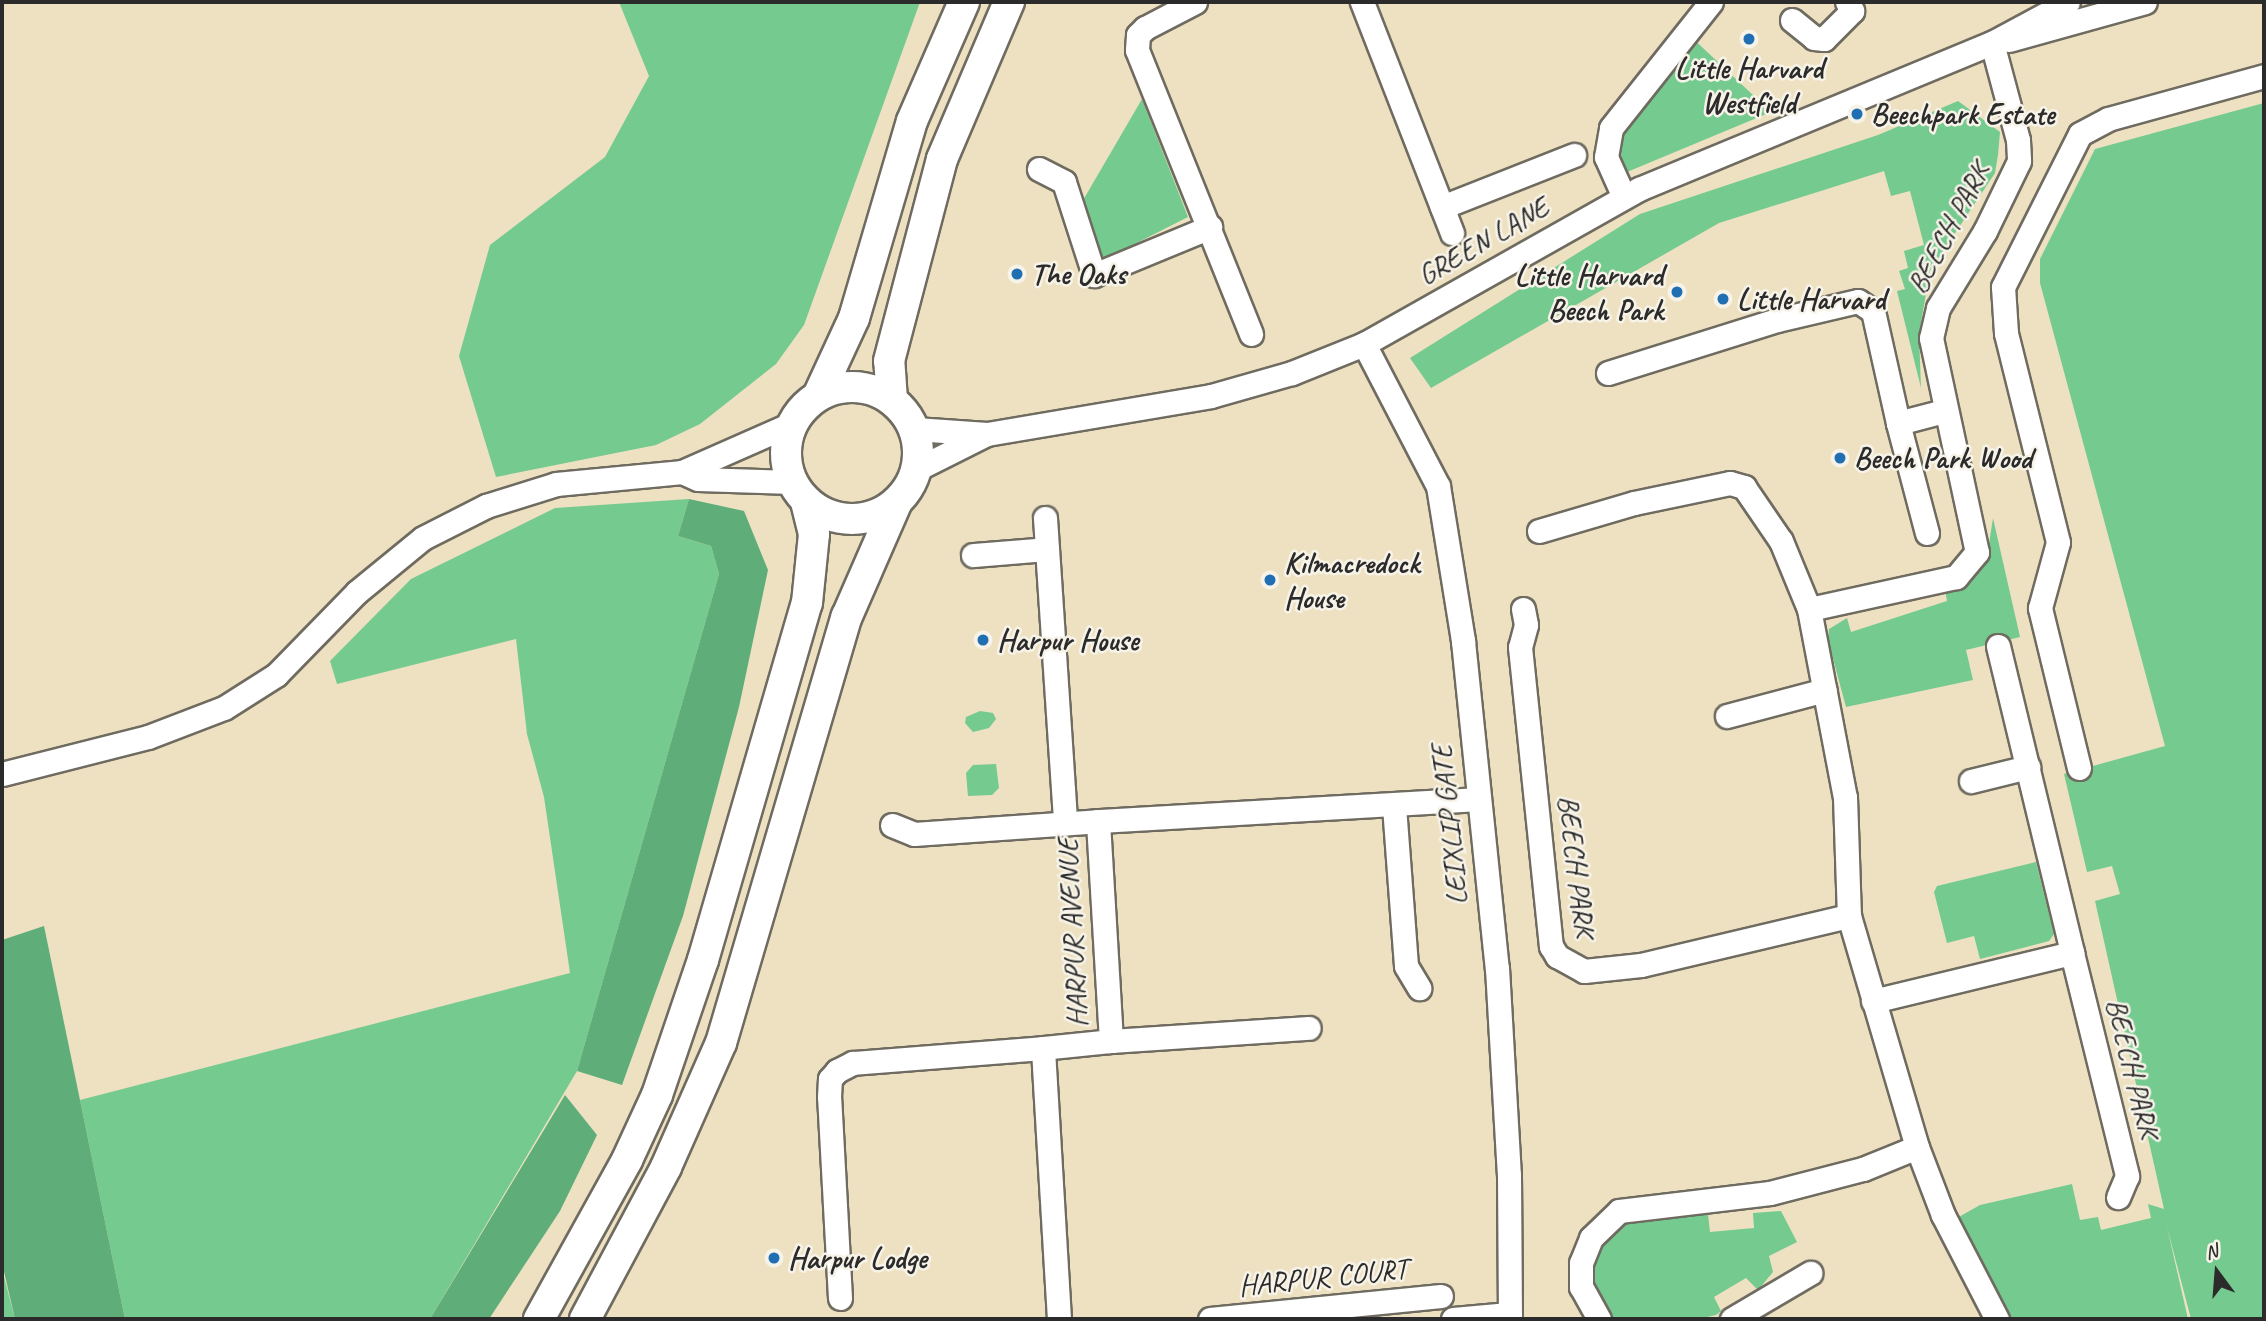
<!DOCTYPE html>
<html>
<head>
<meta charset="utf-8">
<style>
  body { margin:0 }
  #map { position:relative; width:2266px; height:1321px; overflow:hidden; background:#ede1c1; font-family:Caveat,sans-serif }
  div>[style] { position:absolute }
  .green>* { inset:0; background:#74ca8f }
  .forest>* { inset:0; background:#5fae7a }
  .roads { filter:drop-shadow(2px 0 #6f6b60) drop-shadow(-2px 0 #6f6b60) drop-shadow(0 2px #6f6b60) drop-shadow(0 -2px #6f6b60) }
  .minor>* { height:23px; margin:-11.5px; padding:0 11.5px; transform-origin:11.5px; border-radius:11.5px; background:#fff }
  .major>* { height:30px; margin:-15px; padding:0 15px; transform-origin:15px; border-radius:15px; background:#fff }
  .major>.ring { margin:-15px; padding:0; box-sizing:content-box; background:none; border:30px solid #fff; border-radius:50% }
  .dots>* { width:19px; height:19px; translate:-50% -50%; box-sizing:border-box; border:4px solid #f7f3e8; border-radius:50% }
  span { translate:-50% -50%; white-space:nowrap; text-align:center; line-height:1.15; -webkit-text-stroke:5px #f7f3e8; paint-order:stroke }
  .poi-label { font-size:30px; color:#2b2b2b; font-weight:700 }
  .left { translate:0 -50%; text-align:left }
  .right { translate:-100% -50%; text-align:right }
  .street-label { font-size:30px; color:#2b2b2b }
  .frame { position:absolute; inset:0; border:4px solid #2b2b2b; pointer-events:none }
  .north { position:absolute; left:2182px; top:1237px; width:70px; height:70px; -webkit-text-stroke:5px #f7f3e8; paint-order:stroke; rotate:344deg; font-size:19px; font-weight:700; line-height:28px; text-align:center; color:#2b2b2b }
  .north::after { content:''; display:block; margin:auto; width:24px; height:32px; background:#2b2b2b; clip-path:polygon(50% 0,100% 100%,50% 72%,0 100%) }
</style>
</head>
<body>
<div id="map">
  <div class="green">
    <div style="clip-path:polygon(619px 2px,920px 2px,804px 325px,776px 364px,700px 424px,656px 445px,496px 477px,459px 356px,490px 245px,605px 157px,649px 76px)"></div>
    <div style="clip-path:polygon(1686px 32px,1771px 112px,1615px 177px,1611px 128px)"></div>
    <div style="clip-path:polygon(1142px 99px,1188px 217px,1103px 260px,1082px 202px)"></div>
    <div style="clip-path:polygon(1958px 101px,2000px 132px,1998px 155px,1995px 173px,1930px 271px,1919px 334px,1921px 388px,1897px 291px,1905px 289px,1899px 271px,1908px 268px,1904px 251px,1924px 245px,1910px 191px,1891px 196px,1884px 171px,1719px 223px,1431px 388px,1410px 358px,1640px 214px,1878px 135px)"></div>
    <div style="clip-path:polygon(2264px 103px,2264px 1319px,2191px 1319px,2167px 1227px,2188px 1319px,2011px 1319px,1957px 1218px,1980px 1205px,2072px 1184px,2080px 1220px,2098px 1217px,2101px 1230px,2151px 1218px,2148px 1204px,2164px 1209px,2095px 901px,2120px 894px,2112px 866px,2087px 872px,2064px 774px,2165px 746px,2040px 283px,2040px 259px,2095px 149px)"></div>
    <div style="clip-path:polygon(689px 499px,678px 536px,711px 546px,719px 574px,577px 1071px,430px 1319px,125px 1319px,80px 1100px,570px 973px,544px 797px,527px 734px,516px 639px,337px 684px,330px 661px,411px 579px,555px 508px)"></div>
    <div style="clip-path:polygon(1993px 518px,2020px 637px,1966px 650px,1973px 680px,1846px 707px,1828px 640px,1829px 629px,1847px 618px,1851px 632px,1947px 601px,1945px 590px,1975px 576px,1988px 550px)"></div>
    <div style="clip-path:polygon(980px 711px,993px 713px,996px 719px,989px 728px,973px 732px,965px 723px,966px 717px)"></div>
    <div style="clip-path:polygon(996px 764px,999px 788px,992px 795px,968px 796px,966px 773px,973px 765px)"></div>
    <div style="clip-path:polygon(2036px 862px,2054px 934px,2049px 941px,1980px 959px,1974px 936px,1947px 943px,1934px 892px,1937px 886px)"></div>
    <div style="clip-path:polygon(1781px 1211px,1797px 1242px,1769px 1256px,1773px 1272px,1758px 1290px,1746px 1278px,1714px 1297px,1721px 1311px,1716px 1315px,1698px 1319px,1612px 1319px,1590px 1285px,1591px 1264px,1600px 1240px,1616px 1224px,1639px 1216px,1708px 1214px,1710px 1232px,1754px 1228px,1753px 1213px)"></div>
    <div style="clip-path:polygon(2px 1269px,15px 1319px,2px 1319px)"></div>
  </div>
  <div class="forest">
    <div style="clip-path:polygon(689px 499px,744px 511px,768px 570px,739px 707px,683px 916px,622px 1085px,577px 1071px,719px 574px,711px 546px,678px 536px)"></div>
    <div style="clip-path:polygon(44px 926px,80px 1100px,125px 1319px,15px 1319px,2px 1263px,2px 940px)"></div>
    <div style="clip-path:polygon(565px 1095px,597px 1135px,560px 1211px,489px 1319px,430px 1319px)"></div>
  </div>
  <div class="roads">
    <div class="minor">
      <div style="left:1195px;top:2px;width:56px;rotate:152.5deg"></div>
      <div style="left:1145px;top:28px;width:10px;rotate:135deg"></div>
      <div style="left:1138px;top:35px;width:15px;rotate:94deg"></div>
      <div style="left:1137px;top:50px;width:306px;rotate:68.1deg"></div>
      <div style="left:1362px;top:2px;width:248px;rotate:68.7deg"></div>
      <div style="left:1792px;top:20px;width:28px;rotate:39deg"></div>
      <div style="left:1814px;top:38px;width:10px;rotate:6deg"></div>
      <div style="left:1824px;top:39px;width:40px;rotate:-45deg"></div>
      <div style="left:1852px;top:11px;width:10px;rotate:-119deg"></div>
      <div style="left:2009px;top:40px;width:141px;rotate:-15.6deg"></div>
      <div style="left:1992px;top:43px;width:100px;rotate:75deg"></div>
      <div style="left:2018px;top:140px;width:21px;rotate:87deg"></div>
      <div style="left:2019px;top:161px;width:78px;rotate:115.9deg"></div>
      <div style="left:1985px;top:231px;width:90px;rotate:121.4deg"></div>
      <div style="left:1938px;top:308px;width:31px;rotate:103deg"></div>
      <div style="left:1931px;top:338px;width:219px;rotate:77.9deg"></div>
      <div style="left:1977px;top:552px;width:33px;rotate:130deg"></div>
      <div style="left:1956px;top:577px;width:150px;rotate:167.7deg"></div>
      <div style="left:1809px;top:609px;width:191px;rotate:79.2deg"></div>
      <div style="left:1845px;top:797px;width:119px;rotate:88.1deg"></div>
      <div style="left:1849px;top:916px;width:241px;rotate:73.6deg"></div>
      <div style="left:1917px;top:1147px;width:73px;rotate:69.1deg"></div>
      <div style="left:1943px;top:1215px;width:117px;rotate:62.6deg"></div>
      <div style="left:1039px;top:169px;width:28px;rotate:27deg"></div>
      <div style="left:1064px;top:182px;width:98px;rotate:72.1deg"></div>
      <div style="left:1094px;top:275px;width:126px;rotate:-22.5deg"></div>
      <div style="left:1624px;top:197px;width:44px;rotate:-114.2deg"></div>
      <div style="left:1606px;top:157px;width:29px;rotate:-80deg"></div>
      <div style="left:1611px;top:128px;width:161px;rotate:-51.6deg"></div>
      <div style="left:1442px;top:207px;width:142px;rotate:-21.5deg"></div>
      <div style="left:1364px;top:344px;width:160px;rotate:62.5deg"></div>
      <div style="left:1438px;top:486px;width:157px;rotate:80.8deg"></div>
      <div style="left:1463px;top:641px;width:329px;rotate:84.1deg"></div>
      <div style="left:1497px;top:968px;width:207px;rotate:86.7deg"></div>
      <div style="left:1509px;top:1175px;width:144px;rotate:89.6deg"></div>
      <div style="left:1608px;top:373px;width:177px;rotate:-17.4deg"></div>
      <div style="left:1777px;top:320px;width:83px;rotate:-13.2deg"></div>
      <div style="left:1858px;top:301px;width:18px;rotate:34deg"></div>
      <div style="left:1873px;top:311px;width:115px;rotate:77.4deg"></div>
      <div style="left:915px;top:429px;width:72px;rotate:4deg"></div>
      <div style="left:987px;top:434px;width:227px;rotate:-9.6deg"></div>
      <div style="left:1211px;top:396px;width:84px;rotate:-15.9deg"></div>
      <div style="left:1292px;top:373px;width:78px;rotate:-21.9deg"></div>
      <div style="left:1364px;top:344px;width:316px;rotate:-29.4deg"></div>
      <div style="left:1639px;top:189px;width:382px;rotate:-22.5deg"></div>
      <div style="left:1992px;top:43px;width:86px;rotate:-28.3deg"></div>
      <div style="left:917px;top:469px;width:78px;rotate:-26.6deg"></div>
      <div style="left:682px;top:472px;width:17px;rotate:24deg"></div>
      <div style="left:698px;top:479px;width:94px;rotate:1.8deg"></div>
      <div style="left:1045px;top:518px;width:306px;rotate:86.2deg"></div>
      <div style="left:1539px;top:531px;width:99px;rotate:-16.4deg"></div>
      <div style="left:1634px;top:503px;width:98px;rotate:-11.8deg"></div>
      <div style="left:1730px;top:483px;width:15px;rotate:16deg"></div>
      <div style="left:1744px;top:487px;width:65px;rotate:55.6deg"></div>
      <div style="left:1781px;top:541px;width:74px;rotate:67.6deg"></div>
      <div style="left:1927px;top:533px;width:114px;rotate:-104.8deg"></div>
      <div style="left:1898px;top:423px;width:48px;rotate:-14.6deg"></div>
      <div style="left:973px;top:555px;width:74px;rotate:-4.6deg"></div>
      <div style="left:1523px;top:609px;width:16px;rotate:79deg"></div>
      <div style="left:1526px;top:625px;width:23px;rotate:105deg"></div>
      <div style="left:1520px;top:647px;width:301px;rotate:84.1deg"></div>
      <div style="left:1551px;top:946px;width:12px;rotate:59deg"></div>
      <div style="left:1557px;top:956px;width:31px;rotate:29deg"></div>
      <div style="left:1584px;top:971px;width:57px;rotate:-6deg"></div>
      <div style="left:1641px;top:965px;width:214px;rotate:-13.3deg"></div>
      <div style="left:1998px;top:646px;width:316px;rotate:76.4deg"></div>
      <div style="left:1727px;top:716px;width:101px;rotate:-14.9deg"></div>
      <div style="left:2079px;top:768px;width:165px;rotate:-103.7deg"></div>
      <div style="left:2040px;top:608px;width:68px;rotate:-74.7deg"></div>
      <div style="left:2058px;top:542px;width:215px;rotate:-104deg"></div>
      <div style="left:2006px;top:333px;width:46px;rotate:-93.7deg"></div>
      <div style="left:2003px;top:287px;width:171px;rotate:-63.3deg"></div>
      <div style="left:2080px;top:134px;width:32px;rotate:-28deg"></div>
      <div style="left:2108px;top:119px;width:162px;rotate:-15.4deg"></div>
      <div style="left:2px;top:774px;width:151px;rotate:-14.2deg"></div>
      <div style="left:148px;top:737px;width:81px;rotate:-20.9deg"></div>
      <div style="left:224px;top:708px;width:62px;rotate:-32.4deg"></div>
      <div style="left:276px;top:675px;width:116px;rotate:-45.7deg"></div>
      <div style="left:357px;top:592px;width:85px;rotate:-39.3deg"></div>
      <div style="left:423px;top:538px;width:71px;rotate:-26.9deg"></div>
      <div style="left:486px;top:506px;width:73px;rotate:-17.4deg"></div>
      <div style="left:556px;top:484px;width:127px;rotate:-5.4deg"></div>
      <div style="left:682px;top:472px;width:121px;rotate:-23.8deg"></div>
      <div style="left:1971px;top:781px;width:59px;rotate:-13.8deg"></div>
      <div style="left:1394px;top:806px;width:160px;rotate:85.7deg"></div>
      <div style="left:1406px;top:966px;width:26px;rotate:59deg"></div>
      <div style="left:892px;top:825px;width:24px;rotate:22deg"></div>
      <div style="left:914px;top:834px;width:184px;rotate:-4deg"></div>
      <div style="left:1873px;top:1001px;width:205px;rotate:-13.6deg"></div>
      <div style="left:2072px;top:953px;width:230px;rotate:76.1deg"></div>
      <div style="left:2127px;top:1176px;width:23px;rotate:113deg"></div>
      <div style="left:1111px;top:1041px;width:198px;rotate:-3.8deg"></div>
      <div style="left:840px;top:1298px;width:201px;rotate:-93.1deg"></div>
      <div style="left:829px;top:1097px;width:18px;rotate:-87deg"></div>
      <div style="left:830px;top:1079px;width:11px;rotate:-49deg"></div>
      <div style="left:837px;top:1071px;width:18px;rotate:-27deg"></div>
      <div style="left:853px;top:1063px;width:191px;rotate:-4.5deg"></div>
      <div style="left:1059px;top:1319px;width:271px;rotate:-93.4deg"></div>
      <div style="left:1043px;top:1048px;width:68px;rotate:-5.9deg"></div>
      <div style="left:1111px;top:1041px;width:220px;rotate:-93.4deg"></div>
      <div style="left:1098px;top:821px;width:379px;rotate:-3.3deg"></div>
      <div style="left:1210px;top:1319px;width:232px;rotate:-5.7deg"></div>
      <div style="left:1453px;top:1319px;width:56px;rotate:-5.1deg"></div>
      <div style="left:1599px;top:1319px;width:37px;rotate:-119deg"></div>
      <div style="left:1581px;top:1287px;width:24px;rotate:-90deg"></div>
      <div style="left:1581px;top:1263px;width:27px;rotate:-68deg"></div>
      <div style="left:1591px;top:1238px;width:39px;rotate:-44deg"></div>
      <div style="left:1619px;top:1211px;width:152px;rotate:-6.8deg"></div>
      <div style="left:1770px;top:1193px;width:96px;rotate:-14.5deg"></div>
      <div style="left:1863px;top:1169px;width:58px;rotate:-22.2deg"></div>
      <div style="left:1732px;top:1319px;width:91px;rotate:-30.5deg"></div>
    </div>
    <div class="major">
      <div class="ring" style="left:786px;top:387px;width:102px;height:102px"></div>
      <div style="left:818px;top:396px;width:86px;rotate:-65.2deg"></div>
      <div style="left:854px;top:318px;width:205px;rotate:-73.6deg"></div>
      <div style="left:912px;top:121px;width:130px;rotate:-66.4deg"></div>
      <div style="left:892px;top:400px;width:39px;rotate:-94deg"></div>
      <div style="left:889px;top:361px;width:209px;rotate:-75.3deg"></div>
      <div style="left:942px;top:159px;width:171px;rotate:-66.9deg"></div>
      <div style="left:539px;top:1319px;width:182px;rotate:-61deg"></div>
      <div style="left:627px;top:1160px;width:72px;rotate:-65.2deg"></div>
      <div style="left:657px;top:1095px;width:143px;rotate:-71.2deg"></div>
      <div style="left:703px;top:960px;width:372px;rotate:-73.8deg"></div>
      <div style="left:807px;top:603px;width:69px;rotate:-84.2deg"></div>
      <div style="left:814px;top:534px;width:33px;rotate:-104deg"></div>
      <div style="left:585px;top:1319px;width:172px;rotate:-61.9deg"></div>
      <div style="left:666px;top:1167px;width:136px;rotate:-66.1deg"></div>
      <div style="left:721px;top:1043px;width:445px;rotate:-73.6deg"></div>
      <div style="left:847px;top:616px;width:122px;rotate:-66.4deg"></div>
    </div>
  </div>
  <div class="dots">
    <div style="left:1749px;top:39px;background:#1f6fb2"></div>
    <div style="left:1857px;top:114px;background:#1f6fb2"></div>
    <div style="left:1017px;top:274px;background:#1f6fb2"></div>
    <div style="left:1677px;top:292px;background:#1f6fb2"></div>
    <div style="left:1723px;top:299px;background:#1f6fb2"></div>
    <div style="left:1840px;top:458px;background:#1f6fb2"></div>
    <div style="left:1270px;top:580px;background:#1f6fb2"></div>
    <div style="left:983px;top:640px;background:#1f6fb2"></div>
    <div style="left:774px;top:1258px;background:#1f6fb2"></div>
  </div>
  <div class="poi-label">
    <span style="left:1749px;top:85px">Little Harvard<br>Westfield</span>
    <span class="left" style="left:1871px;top:114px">Beechpark Estate</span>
    <span class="left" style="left:1031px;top:274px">The Oaks</span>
    <span class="right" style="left:1663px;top:292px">Little Harvard<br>Beech Park</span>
    <span class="left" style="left:1737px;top:299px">Little Harvard</span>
    <span class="left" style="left:1854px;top:458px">Beech Park Wood</span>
    <span class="left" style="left:1284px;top:580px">Kilmacredock<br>House</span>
    <span class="left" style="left:997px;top:640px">Harpur House</span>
    <span class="left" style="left:788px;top:1258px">Harpur Lodge</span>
  </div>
  <div class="street-label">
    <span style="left:1948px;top:228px;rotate:-62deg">BEECH PARK</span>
    <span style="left:1483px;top:241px;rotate:-30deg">GREEN LANE</span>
    <span style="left:1449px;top:825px;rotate:-96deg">LEIXLIP GATE</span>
    <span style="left:1577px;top:866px;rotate:83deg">BEECH PARK</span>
    <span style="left:1072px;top:933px;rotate:-93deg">HARPUR AVENUE</span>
    <span style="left:2133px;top:1068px;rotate:76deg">BEECH PARK</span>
    <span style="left:1323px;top:1277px;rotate:-6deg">HARPUR COURT</span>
  </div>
  <div class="frame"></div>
  <div class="north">N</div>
</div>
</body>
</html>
